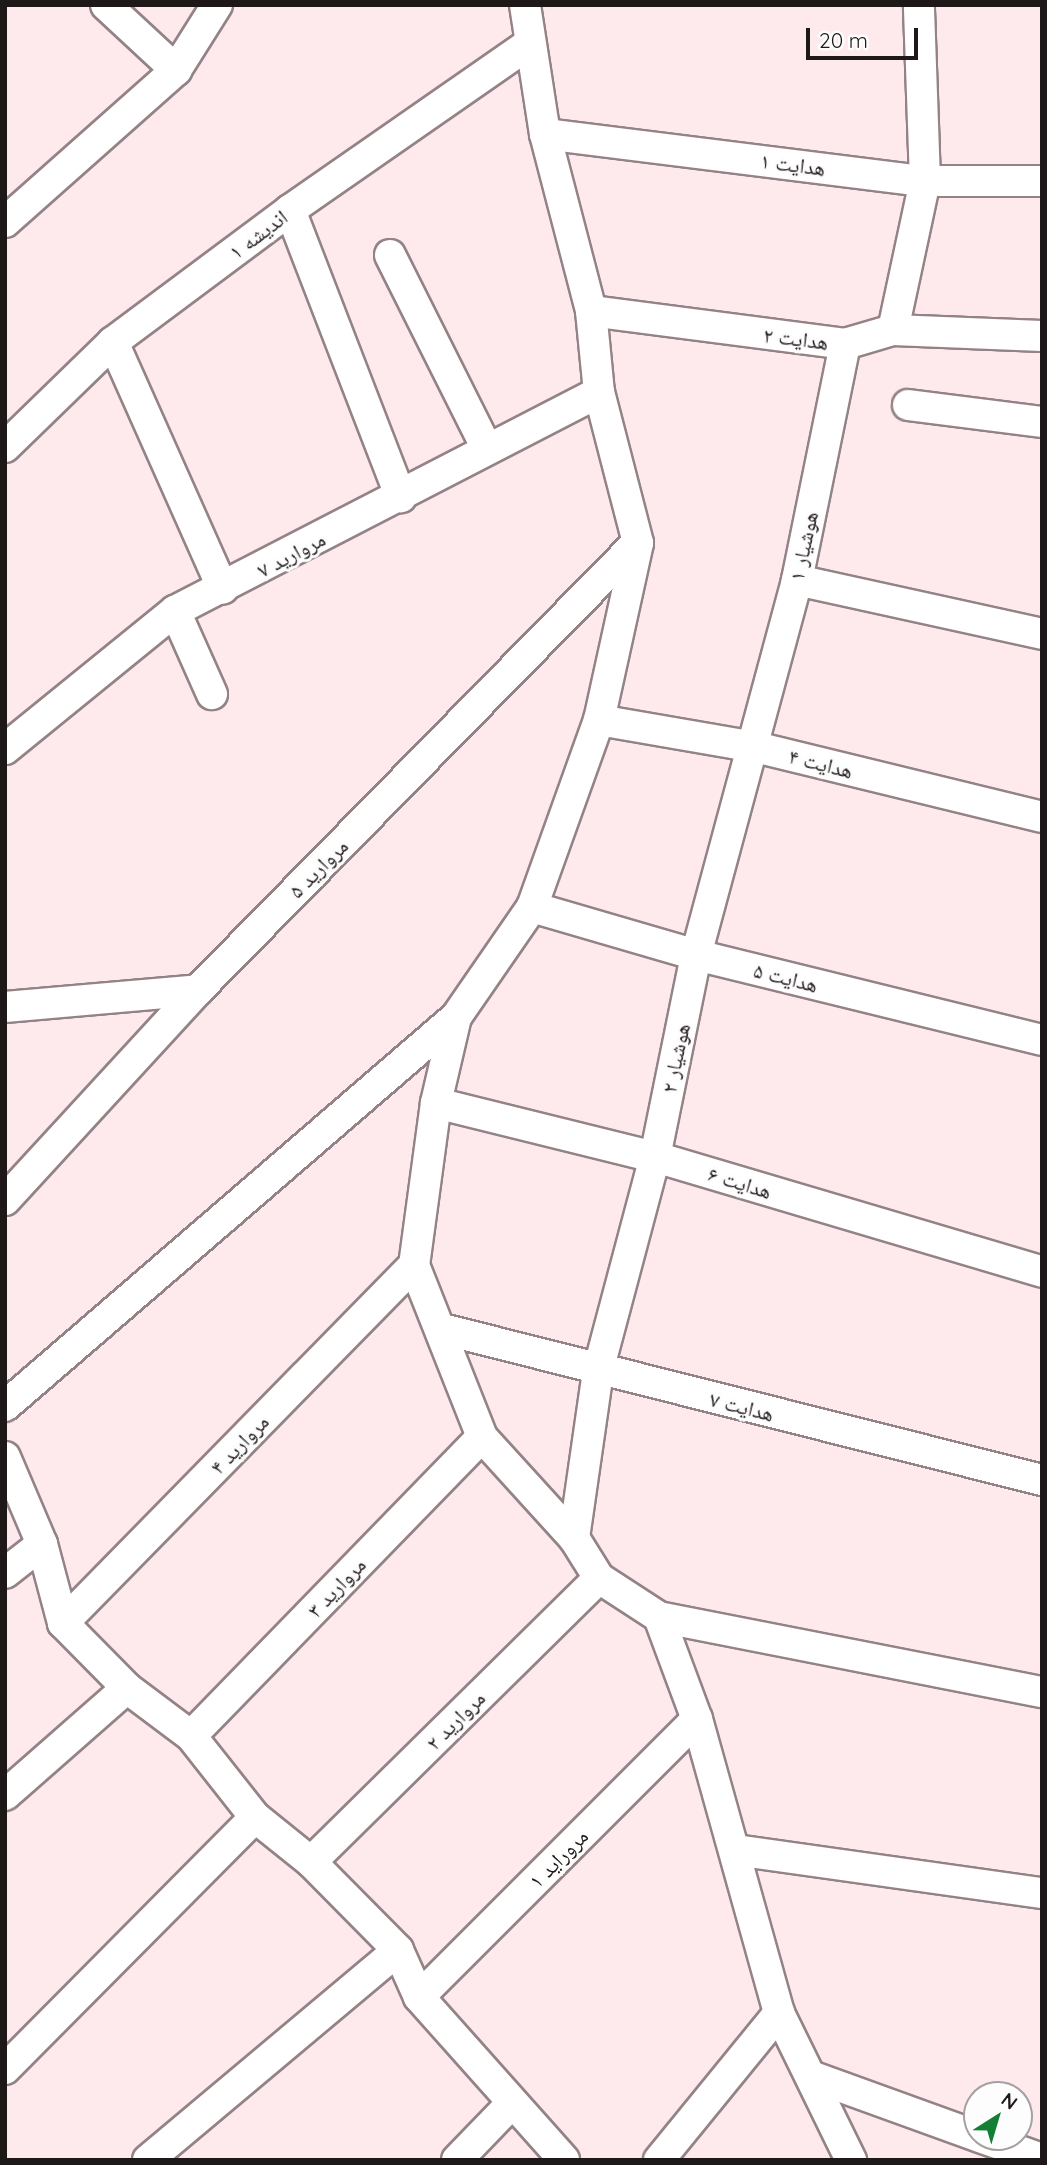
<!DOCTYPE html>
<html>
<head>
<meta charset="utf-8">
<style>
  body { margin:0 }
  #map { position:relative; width:1047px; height:2165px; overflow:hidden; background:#feeaed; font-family:Quicksand,"Noto Naskh Arabic",sans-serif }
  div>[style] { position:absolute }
  .roads { filter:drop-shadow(2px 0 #948386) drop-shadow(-2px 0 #948386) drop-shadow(0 2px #948386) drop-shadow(0 -2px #948386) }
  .street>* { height:30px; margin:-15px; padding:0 15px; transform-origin:15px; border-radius:15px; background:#fff }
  span { translate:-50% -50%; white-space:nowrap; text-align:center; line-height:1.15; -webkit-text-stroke:6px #fdfdfd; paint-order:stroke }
  .street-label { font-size:21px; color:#1f1819 }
  .frame { position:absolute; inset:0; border:7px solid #1f1819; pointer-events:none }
  .north { position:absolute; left:963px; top:2081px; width:70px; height:70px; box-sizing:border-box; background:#fdfdfd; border:2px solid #a4a1a2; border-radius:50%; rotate:37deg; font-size:19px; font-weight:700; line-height:28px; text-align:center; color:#1f1819 }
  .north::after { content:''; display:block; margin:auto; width:24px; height:32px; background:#137f35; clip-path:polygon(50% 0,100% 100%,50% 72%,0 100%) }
  .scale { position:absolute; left:806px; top:28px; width:112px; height:32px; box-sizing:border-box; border:4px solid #1f1819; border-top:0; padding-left:9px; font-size:21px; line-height:24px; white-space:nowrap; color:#1f1819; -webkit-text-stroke:5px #fdfdfd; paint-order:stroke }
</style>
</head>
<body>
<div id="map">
  <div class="roads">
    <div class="street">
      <div style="left:106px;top:5px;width:96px;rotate:42.9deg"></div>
      <div style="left:525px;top:5px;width:131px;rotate:81.2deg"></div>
      <div style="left:545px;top:134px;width:183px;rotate:75.4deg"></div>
      <div style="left:591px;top:311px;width:81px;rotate:84.4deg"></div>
      <div style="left:599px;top:392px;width:156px;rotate:75.5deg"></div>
      <div style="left:638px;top:543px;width:181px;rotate:102.4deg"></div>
      <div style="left:599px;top:720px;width:199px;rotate:109.7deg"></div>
      <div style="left:532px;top:907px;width:134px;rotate:124.6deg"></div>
      <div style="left:456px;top:1017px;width:88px;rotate:103.1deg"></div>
      <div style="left:436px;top:1103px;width:163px;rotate:97.7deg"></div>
      <div style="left:414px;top:1265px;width:185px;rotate:68.4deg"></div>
      <div style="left:482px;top:1437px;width:137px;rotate:47.7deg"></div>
      <div style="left:574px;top:1538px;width:47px;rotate:58deg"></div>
      <div style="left:599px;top:1578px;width:72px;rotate:33deg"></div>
      <div style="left:659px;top:1617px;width:109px;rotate:69.6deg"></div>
      <div style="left:697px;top:1719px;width:305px;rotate:74.4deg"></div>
      <div style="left:779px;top:2013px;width:164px;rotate:63.9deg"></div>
      <div style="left:545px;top:134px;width:383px;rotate:7.1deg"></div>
      <div style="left:925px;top:181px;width:117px"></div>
      <div style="left:290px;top:210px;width:308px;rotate:68.9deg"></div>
      <div style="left:5px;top:222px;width:229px;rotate:-41.6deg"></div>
      <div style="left:176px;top:70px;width:77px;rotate:-57.8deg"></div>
      <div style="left:390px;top:255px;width:217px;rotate:63.4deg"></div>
      <div style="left:591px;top:311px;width:256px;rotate:7.4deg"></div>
      <div style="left:845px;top:344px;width:50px;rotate:-16.3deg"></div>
      <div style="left:893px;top:330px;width:149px;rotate:2.3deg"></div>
      <div style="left:893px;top:330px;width:152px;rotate:-77.9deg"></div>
      <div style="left:925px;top:181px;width:176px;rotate:-92deg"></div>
      <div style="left:113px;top:342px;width:270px;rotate:66deg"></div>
      <div style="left:908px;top:405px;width:135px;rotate:7.2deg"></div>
      <div style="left:5px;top:447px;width:151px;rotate:-44.2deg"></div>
      <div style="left:113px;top:342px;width:221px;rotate:-36.7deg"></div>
      <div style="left:290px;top:210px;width:291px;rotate:-34.8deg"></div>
      <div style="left:797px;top:580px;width:251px;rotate:12.4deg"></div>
      <div style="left:175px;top:611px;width:91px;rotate:66deg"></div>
      <div style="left:599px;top:720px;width:158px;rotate:9.8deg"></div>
      <div style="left:755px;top:747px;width:295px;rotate:13.7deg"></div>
      <div style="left:5px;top:749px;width:219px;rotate:-39.1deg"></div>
      <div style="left:175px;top:611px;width:477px;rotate:-27.3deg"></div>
      <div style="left:532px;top:907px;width:171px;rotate:16.3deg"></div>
      <div style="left:696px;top:955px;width:356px;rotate:13.8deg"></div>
      <div style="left:5px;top:1007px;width:194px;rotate:-5deg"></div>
      <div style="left:436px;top:1103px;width:226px;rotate:13.9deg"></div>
      <div style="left:655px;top:1157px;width:404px;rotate:16.5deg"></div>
      <div style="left:5px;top:1200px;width:285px;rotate:-47.4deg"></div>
      <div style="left:198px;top:990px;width:627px;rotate:-45.52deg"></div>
      <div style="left:442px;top:1329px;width:619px;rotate:14.13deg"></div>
      <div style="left:5px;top:1406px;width:596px;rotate:-40.78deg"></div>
      <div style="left:5px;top:1457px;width:95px;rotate:67deg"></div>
      <div style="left:42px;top:1544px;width:82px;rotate:75.1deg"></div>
      <div style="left:63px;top:1623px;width:91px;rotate:45.4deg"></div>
      <div style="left:127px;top:1688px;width:80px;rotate:36.9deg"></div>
      <div style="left:191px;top:1736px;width:103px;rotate:51.7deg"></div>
      <div style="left:255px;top:1817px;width:72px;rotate:38.8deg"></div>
      <div style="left:311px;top:1862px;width:124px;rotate:45.3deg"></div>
      <div style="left:398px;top:1950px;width:51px;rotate:65.9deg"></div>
      <div style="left:419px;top:1997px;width:218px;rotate:48.3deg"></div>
      <div style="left:574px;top:1538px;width:169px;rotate:-81.8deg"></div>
      <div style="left:598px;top:1371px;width:221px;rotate:-75.1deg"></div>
      <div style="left:655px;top:1157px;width:206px;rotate:-78.5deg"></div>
      <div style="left:696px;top:955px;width:388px;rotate:-74.9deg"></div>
      <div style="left:797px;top:580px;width:241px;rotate:-78.5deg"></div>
      <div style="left:5px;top:1573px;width:47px;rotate:-38.1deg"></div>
      <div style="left:659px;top:1617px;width:390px;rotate:11.1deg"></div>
      <div style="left:63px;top:1623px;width:501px;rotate:-45.57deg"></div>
      <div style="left:191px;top:1736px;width:417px;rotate:-45.8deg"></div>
      <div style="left:5px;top:1795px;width:162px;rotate:-41.3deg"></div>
      <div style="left:735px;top:1850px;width:310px;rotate:8deg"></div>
      <div style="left:311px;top:1862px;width:404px;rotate:-44.6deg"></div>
      <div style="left:419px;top:1997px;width:393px;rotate:-45deg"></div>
      <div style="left:5px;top:2069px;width:355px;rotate:-45.2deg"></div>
      <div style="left:811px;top:2076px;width:177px;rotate:19.9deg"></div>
      <div style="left:980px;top:2137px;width:66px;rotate:19.5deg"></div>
      <div style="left:148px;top:2160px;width:326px;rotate:-40deg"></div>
      <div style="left:457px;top:2160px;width:79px;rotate:-46deg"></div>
      <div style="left:659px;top:2160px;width:190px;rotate:-50.8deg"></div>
    </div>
  </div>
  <div class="street-label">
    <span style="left:793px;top:164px;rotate:7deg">هدایت ۱</span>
    <span style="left:258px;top:234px;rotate:-37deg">اندیشه ۱</span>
    <span style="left:796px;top:338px;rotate:7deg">هدایت ۲</span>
    <span style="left:803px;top:546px;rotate:-78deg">هوشیار ۱</span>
    <span style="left:291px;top:554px;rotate:-28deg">مروارید ۷</span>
    <span style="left:821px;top:763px;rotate:14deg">هدایت ۴</span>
    <span style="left:318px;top:868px;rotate:-45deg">مروارید ۵</span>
    <span style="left:786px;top:977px;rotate:14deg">هدایت ۵</span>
    <span style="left:675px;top:1058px;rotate:-78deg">هوشیار ۲</span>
    <span style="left:740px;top:1182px;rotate:17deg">هدایت ۶</span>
    <span style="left:742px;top:1406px;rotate:14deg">هدایت ۷</span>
    <span style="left:239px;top:1444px;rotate:-46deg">مروارید ۴</span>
    <span style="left:336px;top:1587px;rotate:-46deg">مروارید ۳</span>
    <span style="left:455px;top:1720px;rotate:-45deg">مروارید ۲</span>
    <span style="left:558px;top:1858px;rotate:-45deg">مروراید ۱</span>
  </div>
  <div class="frame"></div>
  <div class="north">N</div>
  <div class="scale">20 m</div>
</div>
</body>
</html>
